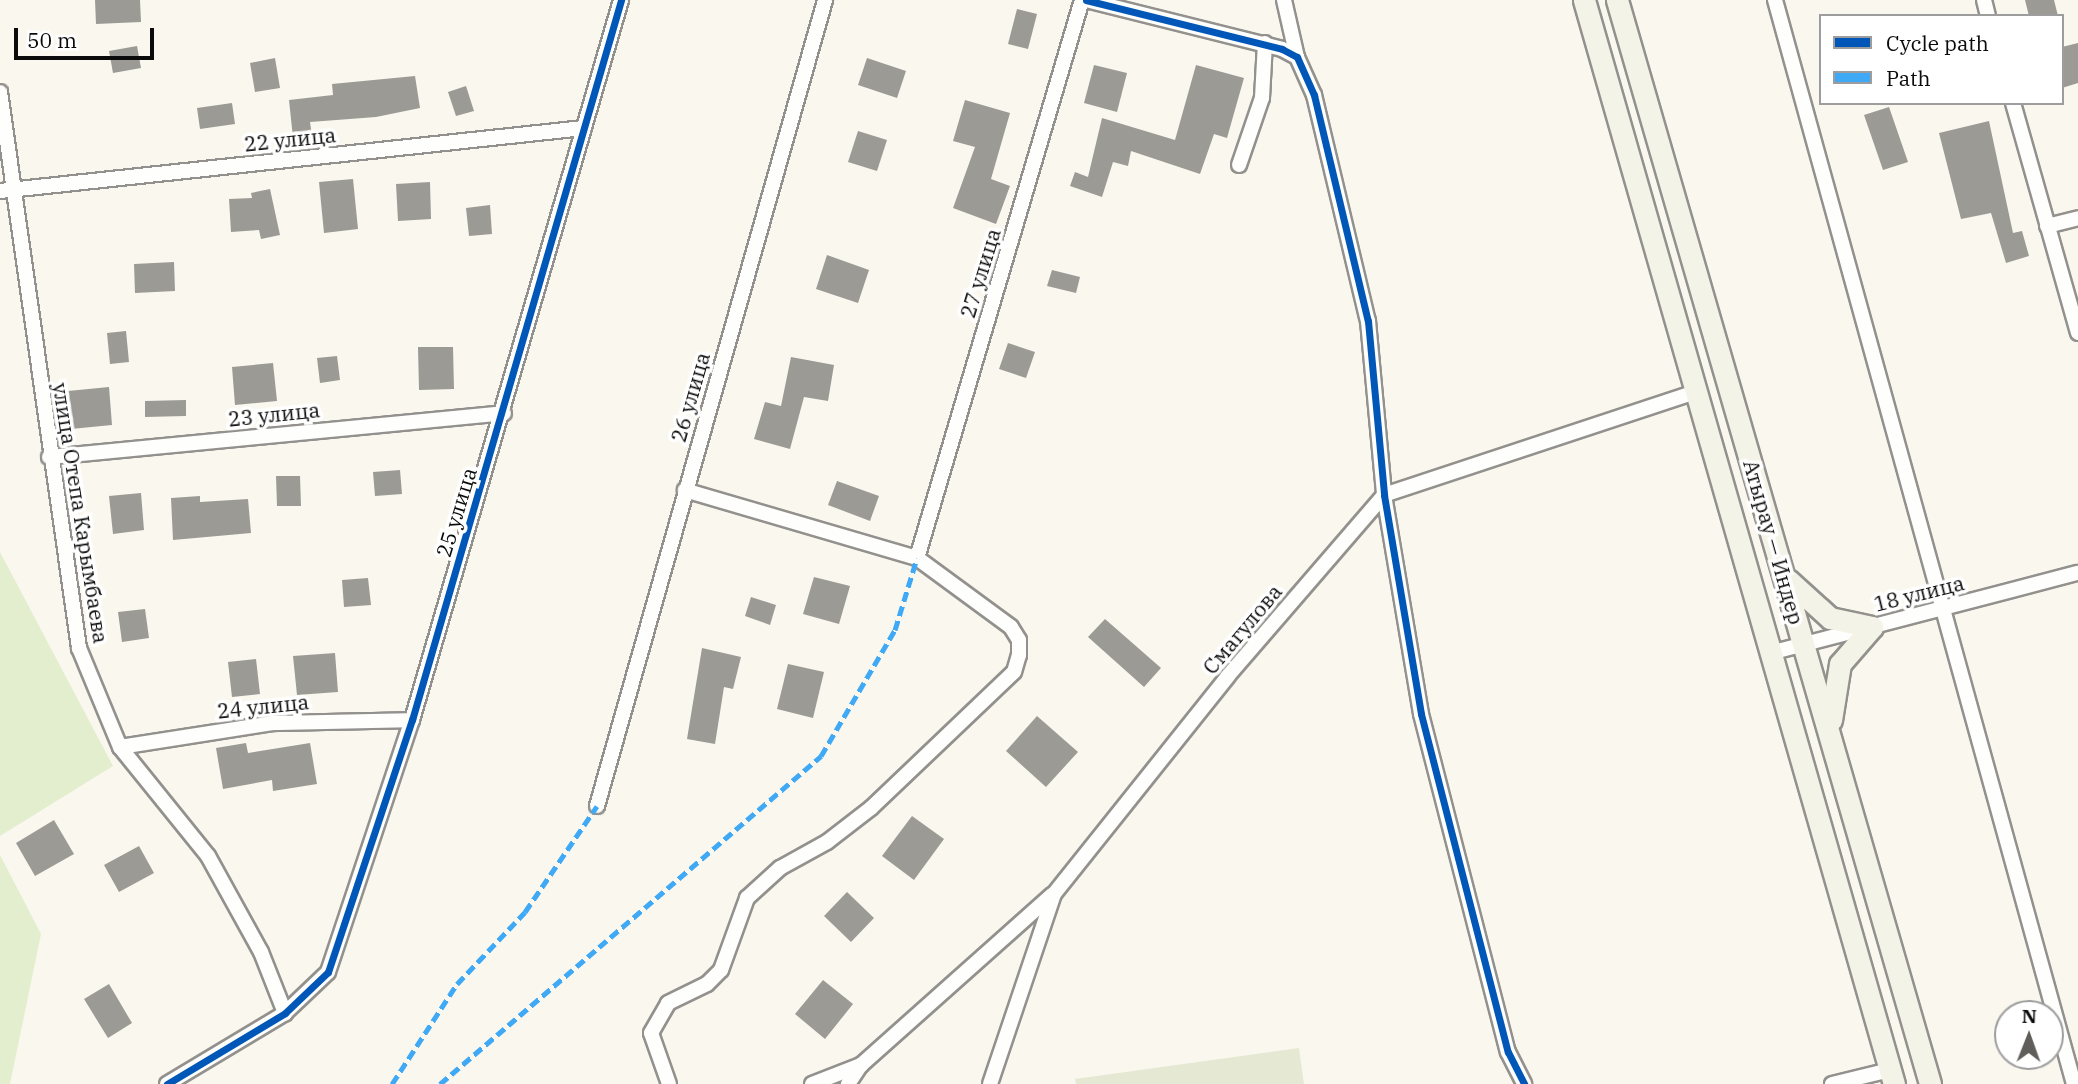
<!DOCTYPE html>
<html>
<head>
<meta charset="utf-8">
<style>
  body { margin:0 }
  #map { position:relative; width:2078px; height:1084px; overflow:hidden; background:#faf7ee; font-family:"IBM Plex Serif",serif }
  div>[style] { position:absolute }
  .green>* { inset:0; background:#e3eecf }
  .cemetery>* { inset:0; background:#e5e9d3 }
  .building>* { inset:0; background:#9c9a95 }
  .roads { filter:drop-shadow(2px 0 #93918d) drop-shadow(-2px 0 #93918d) drop-shadow(0 2px #93918d) drop-shadow(0 -2px #93918d) }
  .minor>* { height:14px; margin:-7px; padding:0 7px; transform-origin:7px; border-radius:7px; background:#fefefc }
  .secondary>* { height:21px; margin:-10.5px; padding:0 10.5px; transform-origin:10.5px; border-radius:10.5px; background:#f4f3e8 }
  .quiet>* { height:5px; margin-top:-2.5px; transform-origin:0; background:repeating-linear-gradient(90deg,#3fa9f5 0 10px,transparent 0 15px) }
  .cycleway>* { height:7px; margin:-3.5px; padding:0 3.5px; transform-origin:3.5px; border-radius:3.5px; background:#0057b8 }
  span { translate:-50% -50%; white-space:nowrap; text-align:center; line-height:1.15; -webkit-text-stroke:7px #fff; paint-order:stroke }
  .street-label { font-size:21px; color:#0b0b0b }
  .legend { position:absolute; left:1819px; top:14px; width:245px; height:91px; box-sizing:border-box; background:#fff; border:2px solid #9d9d9d; margin:0; padding:9px 12px; list-style:none; font-size:21px; color:#0b0b0b }
  .legend li { display:flex; align-items:center; gap:14px; height:35px }
  .legend b { width:35px; border:2px solid #9d9d9d }
  .north { position:absolute; left:1994px; top:1000px; width:70px; height:70px; box-sizing:border-box; background:#fff; border:2px solid #9d9d9d; border-radius:50%; rotate:1deg; font-size:19px; font-weight:700; line-height:28px; text-align:center; color:#0b0b0b }
  .north::after { content:''; display:block; margin:auto; width:24px; height:32px; background:#5f5e5a; clip-path:polygon(50% 0,100% 100%,50% 72%,0 100%) }
  .scale { position:absolute; left:14px; top:28px; width:140px; height:32px; box-sizing:border-box; border:4px solid #0b0b0b; border-top:0; padding-left:9px; font-size:21px; line-height:24px; white-space:nowrap; color:#0b0b0b; -webkit-text-stroke:5px #fff; paint-order:stroke }
</style>
</head>
<body>
<div id="map">
  <div class="green">
    <div style="clip-path:polygon(0 552px,113px 766px,0 836px)"></div>
    <div style="clip-path:polygon(0 855px,41px 934px,10px 1084px,0 1084px)"></div>
  </div>
  <div class="cemetery">
    <div style="clip-path:polygon(1299px 1048px,1304px 1084px,1076px 1084px,1075px 1079px)"></div>
  </div>
  <div class="building">
    <div style="clip-path:polygon(95px 0,140px 0,141px 22px,96px 24px)"></div>
    <div style="clip-path:polygon(2025px 0,2054px 0,2058px 16px,2029px 16px)"></div>
    <div style="clip-path:polygon(1017px 9px,1037px 14px,1028px 49px,1008px 44px)"></div>
    <div style="clip-path:polygon(2078px 43px,2078px 83px,2062px 88px,2062px 47px)"></div>
    <div style="clip-path:polygon(137px 46px,141px 68px,113px 73px,109px 51px)"></div>
    <div style="clip-path:polygon(275px 58px,280px 88px,255px 92px,250px 63px)"></div>
    <div style="clip-path:polygon(867px 58px,906px 71px,897px 98px,858px 85px)"></div>
    <div style="clip-path:polygon(1094px 65px,1127px 73px,1117px 112px,1084px 103px)"></div>
    <div style="clip-path:polygon(1196px 65px,1244px 78px,1227px 138px,1214px 134px,1200px 174px,1131px 151px,1128px 166px,1113px 162px,1102px 197px,1070px 186px,1075px 172px,1088px 177px,1102px 118px,1175px 140px)"></div>
    <div style="clip-path:polygon(415px 76px,420px 108px,376px 117px,310px 122px,312px 136px,293px 138px,289px 100px,333px 95px,332px 84px)"></div>
    <div style="clip-path:polygon(466px 86px,474px 111px,456px 116px,448px 92px)"></div>
    <div style="clip-path:polygon(965px 100px,1010px 113px,991px 179px,1010px 186px,996px 224px,953px 208px,975px 147px,953px 141px)"></div>
    <div style="clip-path:polygon(232px 103px,235px 124px,200px 129px,197px 108px)"></div>
    <div style="clip-path:polygon(1889px 107px,1908px 162px,1883px 170px,1864px 115px)"></div>
    <div style="clip-path:polygon(1989px 121px,2013px 233px,2022px 231px,2029px 256px,2006px 263px,1991px 213px,1961px 219px,1939px 133px)"></div>
    <div style="clip-path:polygon(858px 131px,887px 140px,877px 171px,848px 162px)"></div>
    <div style="clip-path:polygon(353px 179px,358px 229px,324px 233px,319px 182px)"></div>
    <div style="clip-path:polygon(430px 182px,431px 219px,398px 221px,396px 184px)"></div>
    <div style="clip-path:polygon(270px 189px,280px 235px,261px 239px,259px 230px,231px 232px,229px 199px,252px 198px,251px 193px)"></div>
    <div style="clip-path:polygon(490px 205px,492px 234px,469px 236px,466px 208px)"></div>
    <div style="clip-path:polygon(827px 255px,869px 270px,858px 303px,816px 289px)"></div>
    <div style="clip-path:polygon(174px 262px,175px 291px,135px 293px,134px 264px)"></div>
    <div style="clip-path:polygon(1052px 270px,1080px 277px,1076px 293px,1047px 286px)"></div>
    <div style="clip-path:polygon(126px 331px,129px 362px,110px 364px,107px 333px)"></div>
    <div style="clip-path:polygon(1008px 343px,1035px 352px,1026px 378px,999px 369px)"></div>
    <div style="clip-path:polygon(418px 347px,453px 347px,454px 389px,419px 390px)"></div>
    <div style="clip-path:polygon(337px 356px,340px 380px,320px 383px,317px 358px)"></div>
    <div style="clip-path:polygon(791px 357px,834px 365px,828px 401px,804px 397px,790px 449px,754px 439px,765px 402px,781px 406px)"></div>
    <div style="clip-path:polygon(273px 363px,277px 401px,235px 405px,232px 367px)"></div>
    <div style="clip-path:polygon(109px 387px,112px 425px,71px 429px,68px 391px)"></div>
    <div style="clip-path:polygon(186px 400px,186px 416px,145px 417px,145px 401px)"></div>
    <div style="clip-path:polygon(400px 470px,402px 494px,375px 496px,373px 472px)"></div>
    <div style="clip-path:polygon(276px 476px,300px 476px,301px 506px,277px 506px)"></div>
    <div style="clip-path:polygon(837px 481px,879px 496px,870px 521px,828px 505px)"></div>
    <div style="clip-path:polygon(141px 493px,144px 530px,113px 534px,109px 496px)"></div>
    <div style="clip-path:polygon(200px 496px,200px 502px,248px 499px,251px 533px,173px 540px,171px 498px)"></div>
    <div style="clip-path:polygon(814px 577px,850px 586px,839px 624px,803px 614px)"></div>
    <div style="clip-path:polygon(368px 578px,371px 605px,344px 607px,342px 580px)"></div>
    <div style="clip-path:polygon(751px 597px,776px 605px,770px 625px,745px 616px)"></div>
    <div style="clip-path:polygon(145px 609px,149px 638px,122px 642px,118px 612px)"></div>
    <div style="clip-path:polygon(1105px 619px,1161px 668px,1144px 687px,1088px 637px)"></div>
    <div style="clip-path:polygon(702px 648px,741px 657px,733px 689px,724px 687px,715px 744px,687px 739px)"></div>
    <div style="clip-path:polygon(335px 653px,338px 692px,297px 695px,293px 656px)"></div>
    <div style="clip-path:polygon(256px 659px,260px 694px,232px 697px,228px 662px)"></div>
    <div style="clip-path:polygon(788px 664px,824px 672px,813px 718px,777px 709px)"></div>
    <div style="clip-path:polygon(1037px 716px,1078px 752px,1046px 787px,1006px 751px)"></div>
    <div style="clip-path:polygon(246px 743px,248px 753px,310px 743px,317px 784px,273px 791px,272px 780px,223px 789px,216px 748px)"></div>
    <div style="clip-path:polygon(912px 816px,944px 839px,914px 880px,882px 856px)"></div>
    <div style="clip-path:polygon(54px 820px,74px 854px,35px 876px,16px 843px)"></div>
    <div style="clip-path:polygon(139px 846px,154px 873px,119px 892px,104px 865px)"></div>
    <div style="clip-path:polygon(847px 892px,874px 918px,851px 942px,824px 916px)"></div>
    <div style="clip-path:polygon(823px 980px,853px 1004px,825px 1039px,795px 1014px)"></div>
    <div style="clip-path:polygon(109px 984px,132px 1023px,108px 1038px,84px 999px)"></div>
  </div>
  <div class="roads">
    <div class="minor">
      <div style="left:1086px;top:0;width:202px;rotate:14deg"></div>
      <div style="left:1282px;top:49px;width:17px;rotate:28deg"></div>
      <div style="left:1297px;top:57px;width:42px;rotate:65.9deg"></div>
      <div style="left:1314px;top:95px;width:232px;rotate:76.6deg"></div>
      <div style="left:1368px;top:321px;width:175px;rotate:84.7deg"></div>
      <div style="left:1384px;top:495px;width:222px;rotate:80.4deg"></div>
      <div style="left:1421px;top:714px;width:349px;rotate:75.6deg"></div>
      <div style="left:1508px;top:1052px;width:36px;rotate:63deg"></div>
      <div style="left:1284px;top:0;width:58px;rotate:77.2deg"></div>
      <div style="left:1775px;top:0;width:1124px;rotate:74.58deg"></div>
      <div style="left:1984px;top:0;width:16px;rotate:76deg"></div>
      <div style="left:0;top:92px;width:562px;rotate:81.91deg"></div>
      <div style="left:79px;top:648px;width:107px;rotate:67.5deg"></div>
      <div style="left:120px;top:747px;width:140px;rotate:51.1deg"></div>
      <div style="left:208px;top:856px;width:110px;rotate:61.1deg"></div>
      <div style="left:261px;top:952px;width:66px;rotate:68.5deg"></div>
      <div style="left:2013px;top:103px;width:239px;rotate:74.2deg"></div>
      <div style="left:1239px;top:165px;width:71px;rotate:-71.1deg"></div>
      <div style="left:1262px;top:98px;width:55px;rotate:-86.9deg"></div>
      <div style="left:0;top:191px;width:587px;rotate:-6.16deg"></div>
      <div style="left:2047px;top:226px;width:32px;rotate:-14deg"></div>
      <div style="left:49px;top:457px;width:457px;rotate:-5.5deg"></div>
      <div style="left:917px;top:558px;width:582px;rotate:-73.53deg"></div>
      <div style="left:1770px;top:653px;width:318px;rotate:-14.6deg"></div>
      <div style="left:120px;top:747px;width:156px;rotate:-8.9deg"></div>
      <div style="left:274px;top:723px;width:138px;rotate:-1.2deg"></div>
      <div style="left:597px;top:806px;width:838px;rotate:-74.2deg"></div>
      <div style="left:167px;top:1084px;width:138px;rotate:-31deg"></div>
      <div style="left:285px;top:1013px;width:59px;rotate:-43.6deg"></div>
      <div style="left:328px;top:972px;width:266px;rotate:-71.6deg"></div>
      <div style="left:412px;top:720px;width:750px;rotate:-73.81deg"></div>
      <div style="left:669px;top:1084px;width:54px;rotate:-109.4deg"></div>
      <div style="left:651px;top:1033px;width:34px;rotate:-60deg"></div>
      <div style="left:668px;top:1003px;width:43px;rotate:-26deg"></div>
      <div style="left:707px;top:984px;width:20px;rotate:-45deg"></div>
      <div style="left:721px;top:970px;width:77px;rotate:-70.1deg"></div>
      <div style="left:747px;top:898px;width:45px;rotate:-42.3deg"></div>
      <div style="left:780px;top:868px;width:54px;rotate:-29deg"></div>
      <div style="left:827px;top:842px;width:56px;rotate:-37.7deg"></div>
      <div style="left:871px;top:808px;width:197px;rotate:-43.6deg"></div>
      <div style="left:1014px;top:672px;width:18px;rotate:-74deg"></div>
      <div style="left:1019px;top:655px;width:15px;rotate:-90deg"></div>
      <div style="left:1019px;top:640px;width:15px;rotate:-122deg"></div>
      <div style="left:1011px;top:627px;width:117px;rotate:-143.7deg"></div>
      <div style="left:917px;top:558px;width:242px;rotate:-163.7deg"></div>
      <div style="left:812px;top:1084px;width:53px;rotate:-21.2deg"></div>
      <div style="left:848px;top:1084px;width:23px;rotate:-56deg"></div>
      <div style="left:861px;top:1065px;width:256px;rotate:-41.7deg"></div>
      <div style="left:990px;top:1084px;width:200px;rotate:-71.4deg"></div>
      <div style="left:1054px;top:894px;width:278px;rotate:-51.4deg"></div>
      <div style="left:1227px;top:677px;width:240px;rotate:-49.2deg"></div>
      <div style="left:1384px;top:495px;width:331px;rotate:-18.3deg"></div>
      <div style="left:1832px;top:1084px;width:60px;rotate:-13.6deg"></div>
    </div>
    <div class="secondary">
      <div style="left:1584px;top:0;width:1127px;rotate:74.04deg"></div>
      <div style="left:1617px;top:0;width:1128px;rotate:73.89deg"></div>
      <div style="left:1788px;top:580px;width:57px;rotate:42.1deg"></div>
      <div style="left:1830px;top:618px;width:43px;rotate:12.1deg"></div>
      <div style="left:1831px;top:720px;width:57px;rotate:-80.9deg"></div>
      <div style="left:1840px;top:664px;width:49px;rotate:-49.1deg"></div>
    </div>
  </div>
  <div class="quiet">
    <div style="left:392px;top:1084px;width:119px;rotate:-57deg"></div>
    <div style="left:457px;top:984px;width:99px;rotate:-46.6deg"></div>
    <div style="left:525px;top:912px;width:128px;rotate:-55.8deg"></div>
    <div style="left:440px;top:1084px;width:503px;rotate:-40.72deg"></div>
    <div style="left:821px;top:756px;width:146px;rotate:-59.6deg"></div>
    <div style="left:895px;top:630px;width:75px;rotate:-73deg"></div>
  </div>
  <div class="cycleway">
    <div style="left:1086px;top:0;width:202px;rotate:14deg"></div>
    <div style="left:1282px;top:49px;width:17px;rotate:28deg"></div>
    <div style="left:1297px;top:57px;width:42px;rotate:65.9deg"></div>
    <div style="left:1314px;top:95px;width:232px;rotate:76.6deg"></div>
    <div style="left:1368px;top:321px;width:175px;rotate:84.7deg"></div>
    <div style="left:1384px;top:495px;width:222px;rotate:80.4deg"></div>
    <div style="left:1421px;top:714px;width:349px;rotate:75.6deg"></div>
    <div style="left:1508px;top:1052px;width:36px;rotate:63deg"></div>
    <div style="left:167px;top:1084px;width:138px;rotate:-31deg"></div>
    <div style="left:285px;top:1013px;width:59px;rotate:-43.6deg"></div>
    <div style="left:328px;top:972px;width:266px;rotate:-71.6deg"></div>
    <div style="left:412px;top:720px;width:750px;rotate:-73.81deg"></div>
  </div>
  <div class="street-label">
    <span style="left:290px;top:139px;rotate:-6deg">22 улица</span>
    <span style="left:980px;top:273px;rotate:-73deg">27 улица</span>
    <span style="left:690px;top:397px;rotate:-74deg">26 улица</span>
    <span style="left:274px;top:414px;rotate:-6deg">23 улица</span>
    <span style="left:456px;top:512px;rotate:-73deg">25 улица</span>
    <span style="left:81px;top:513px;rotate:81deg">улица Отепа Карымбаева</span>
    <span style="left:1774px;top:542px;rotate:74deg">Атырау — Индер</span>
    <span style="left:1919px;top:593px;rotate:-14deg">18 улица</span>
    <span style="left:1242px;top:629px;rotate:-50deg">Смагулова</span>
    <span style="left:263px;top:706px;rotate:-6deg">24 улица</span>
  </div>
  <ul class="legend">
  <li><b style="height:9px;background:#0057b8"></b>Cycle path</li>
  <li><b style="height:9px;background:#3fa9f5"></b>Path</li>
  </ul>
  <div class="north">N</div>
  <div class="scale">50 m</div>
</div>
</body>
</html>
